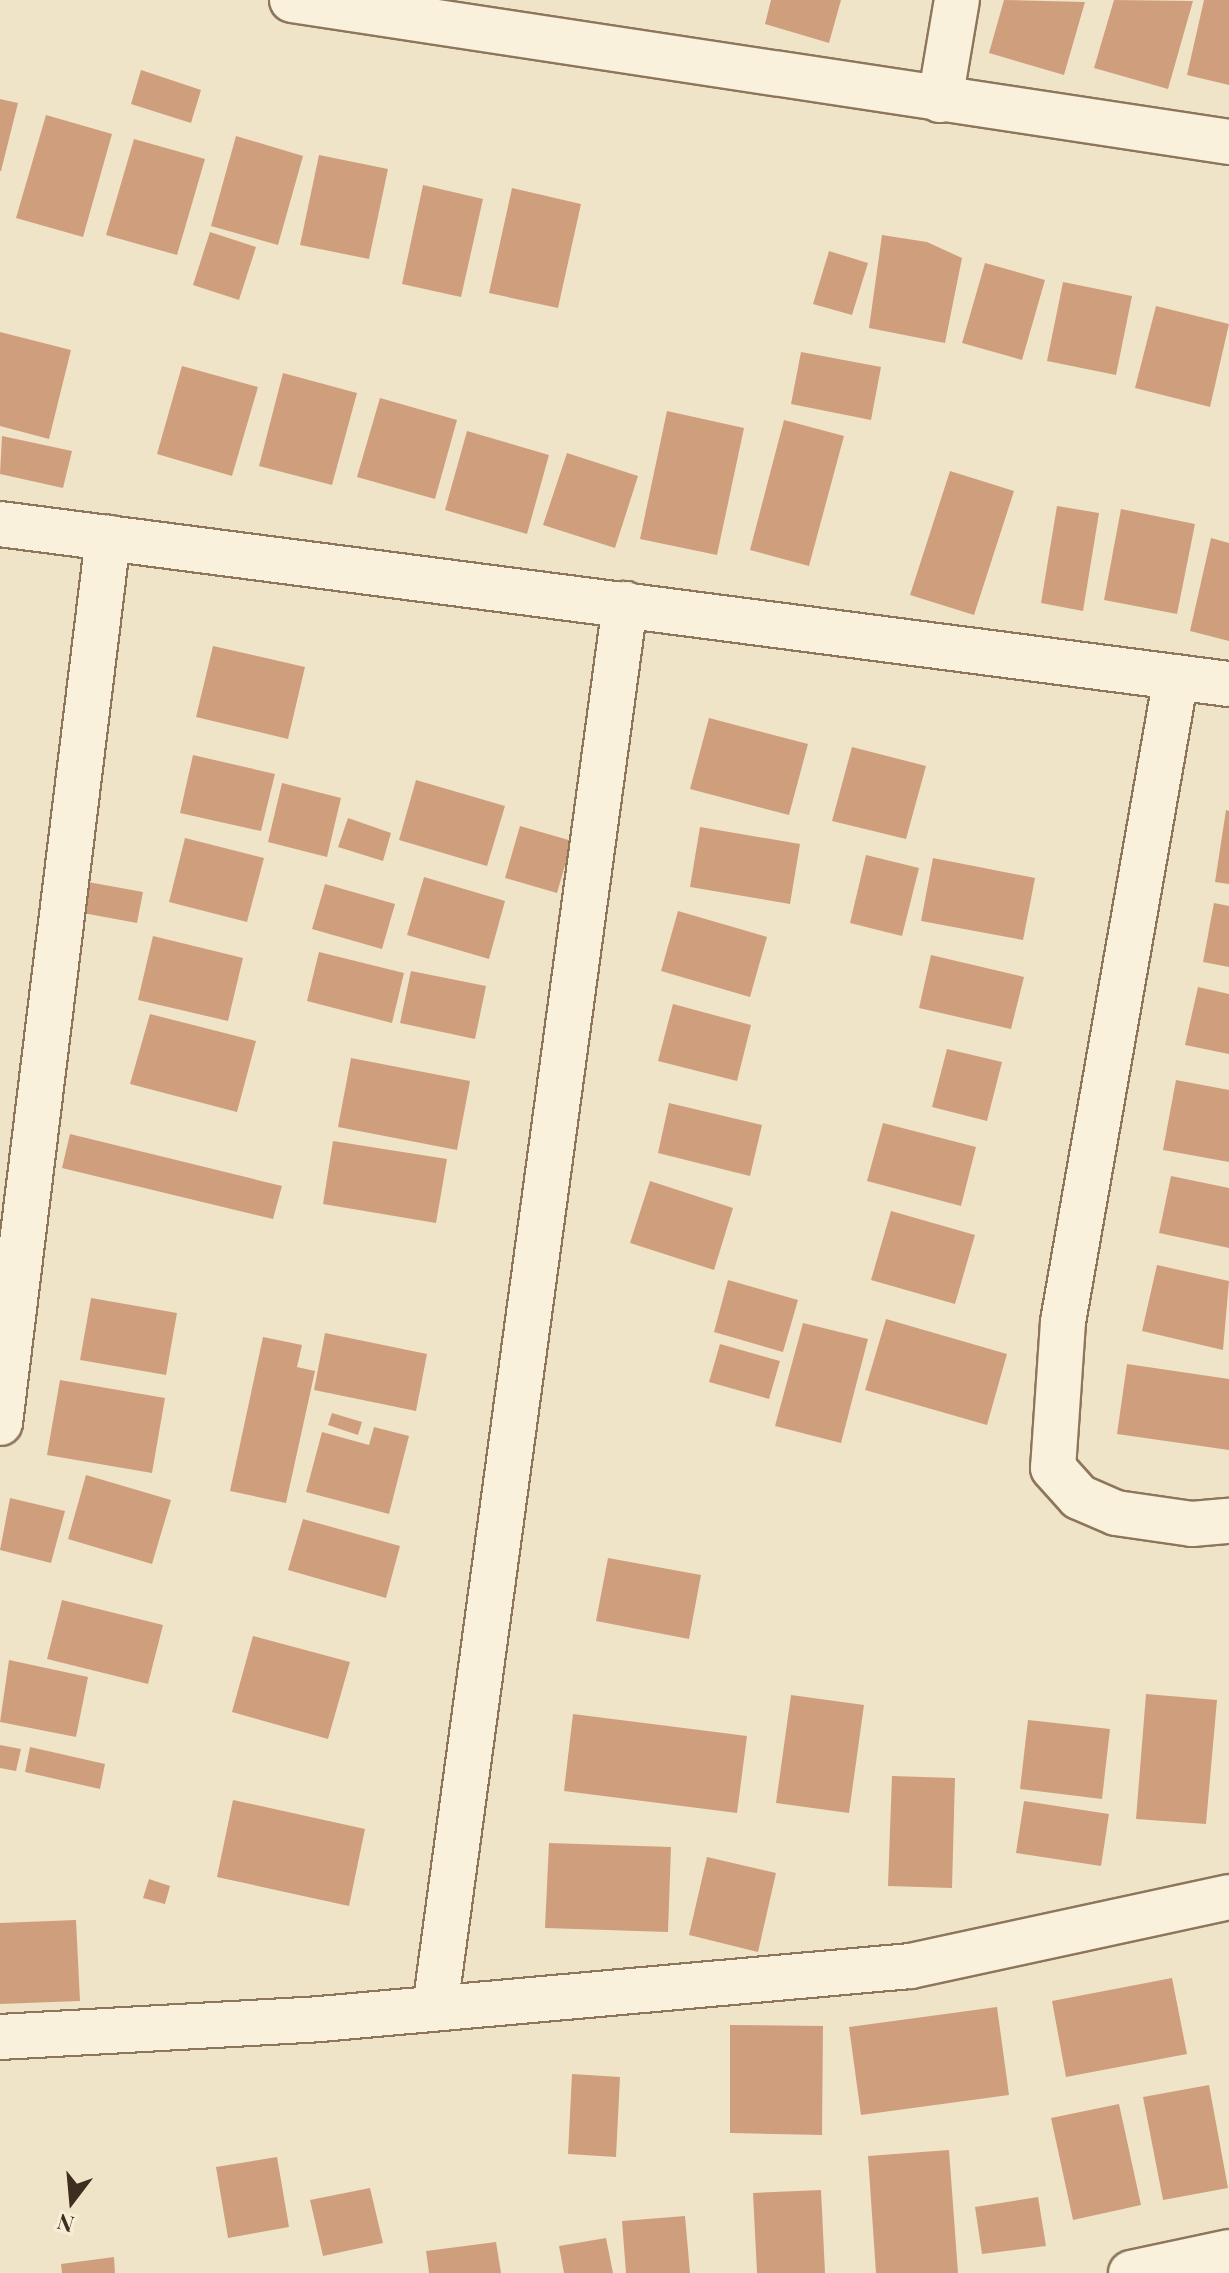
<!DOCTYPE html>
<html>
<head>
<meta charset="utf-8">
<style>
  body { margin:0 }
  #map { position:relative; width:1229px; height:2273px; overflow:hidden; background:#f0e4c8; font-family:"Playfair Display",serif }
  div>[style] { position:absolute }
  .building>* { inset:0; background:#cf9f7d }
  .roads { filter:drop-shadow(2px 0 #8d765c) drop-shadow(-2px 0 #8d765c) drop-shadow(0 2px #8d765c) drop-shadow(0 -2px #8d765c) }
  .street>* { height:44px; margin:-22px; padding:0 22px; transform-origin:22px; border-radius:22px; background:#faf1dc }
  span { translate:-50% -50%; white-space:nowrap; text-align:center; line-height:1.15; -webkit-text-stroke:7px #f7eed8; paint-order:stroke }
  .north { position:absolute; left:32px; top:2161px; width:80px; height:80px; -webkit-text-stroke:6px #f7eed8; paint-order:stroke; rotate:196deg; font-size:22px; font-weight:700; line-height:32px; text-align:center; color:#3d2e20 }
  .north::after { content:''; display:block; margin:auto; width:28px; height:36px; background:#3d2e20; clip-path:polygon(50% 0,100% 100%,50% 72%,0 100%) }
</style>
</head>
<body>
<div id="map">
  <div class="building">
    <div style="clip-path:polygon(771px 0,841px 0,829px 43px,765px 24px)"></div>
    <div style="clip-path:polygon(1004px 0,1085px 2px,1064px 75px,989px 53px)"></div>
    <div style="clip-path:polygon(1114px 0,1193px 1px,1168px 89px,1094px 68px)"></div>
    <div style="clip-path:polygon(1204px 0,1229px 0,1229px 85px,1187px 75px)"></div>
    <div style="clip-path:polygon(141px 70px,201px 90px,191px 123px,131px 104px)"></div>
    <div style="clip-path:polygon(0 99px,18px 103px,1px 171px,0 171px)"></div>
    <div style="clip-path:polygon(46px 115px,112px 134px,83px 237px,16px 218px)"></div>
    <div style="clip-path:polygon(236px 136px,303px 156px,278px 245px,211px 226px)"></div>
    <div style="clip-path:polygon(134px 139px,205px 159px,177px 255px,106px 235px)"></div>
    <div style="clip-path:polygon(319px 155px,388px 169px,369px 259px,300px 245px)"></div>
    <div style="clip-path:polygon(423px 185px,483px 199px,461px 297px,402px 284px)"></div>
    <div style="clip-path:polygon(512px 188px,581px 204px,558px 308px,489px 293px)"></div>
    <div style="clip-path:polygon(210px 232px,256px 247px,239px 300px,193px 285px)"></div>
    <div style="clip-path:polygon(882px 235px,927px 242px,962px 258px,945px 343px,869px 328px)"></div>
    <div style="clip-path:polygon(829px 251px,868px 263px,852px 315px,813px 304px)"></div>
    <div style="clip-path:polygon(985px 263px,1045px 280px,1022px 360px,962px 343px)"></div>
    <div style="clip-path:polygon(1063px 282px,1132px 296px,1116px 375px,1047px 361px)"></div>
    <div style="clip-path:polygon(1156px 306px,1229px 324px,1210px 407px,1135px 388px)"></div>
    <div style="clip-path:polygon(0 332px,71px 350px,49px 439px,0 426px)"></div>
    <div style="clip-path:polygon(801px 352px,881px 367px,871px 420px,791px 404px)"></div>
    <div style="clip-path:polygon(182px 366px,258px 387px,232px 476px,157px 454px)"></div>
    <div style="clip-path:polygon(283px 373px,357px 393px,332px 485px,259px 466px)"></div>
    <div style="clip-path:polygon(380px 398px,457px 420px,435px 499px,357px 477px)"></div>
    <div style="clip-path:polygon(667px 411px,744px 428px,717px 555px,640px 539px)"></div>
    <div style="clip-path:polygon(784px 420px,844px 436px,809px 566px,750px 550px)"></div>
    <div style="clip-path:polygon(467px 431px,549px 455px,527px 534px,445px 510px)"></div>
    <div style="clip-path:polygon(2px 436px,72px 451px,63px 488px,0 474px)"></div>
    <div style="clip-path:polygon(567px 453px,638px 476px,615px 548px,543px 525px)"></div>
    <div style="clip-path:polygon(950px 471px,1014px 491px,974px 615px,910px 595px)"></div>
    <div style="clip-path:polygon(1057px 506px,1099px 513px,1083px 611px,1041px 603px)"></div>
    <div style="clip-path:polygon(1121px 509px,1195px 524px,1177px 614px,1104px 600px)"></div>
    <div style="clip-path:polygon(1211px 538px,1229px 543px,1229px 641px,1190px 631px)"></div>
    <div style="clip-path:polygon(213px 646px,305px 667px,288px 739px,196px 717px)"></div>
    <div style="clip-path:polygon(709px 718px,808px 744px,789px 815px,690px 789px)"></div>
    <div style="clip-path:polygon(852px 747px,926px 766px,906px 839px,832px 821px)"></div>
    <div style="clip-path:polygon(193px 755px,275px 774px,261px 831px,180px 813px)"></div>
    <div style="clip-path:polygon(416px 780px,505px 806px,487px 866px,399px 840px)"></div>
    <div style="clip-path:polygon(282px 783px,341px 798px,327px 857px,268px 842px)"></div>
    <div style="clip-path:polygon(1226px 810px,1229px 811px,1229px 884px,1215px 882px)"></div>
    <div style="clip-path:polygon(348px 818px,391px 833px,383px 861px,338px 847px)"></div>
    <div style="clip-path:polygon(520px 826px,572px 841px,557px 893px,505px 878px)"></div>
    <div style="clip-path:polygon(700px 827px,800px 844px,790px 904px,690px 887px)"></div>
    <div style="clip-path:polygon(185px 838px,264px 858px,247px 922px,169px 902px)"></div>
    <div style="clip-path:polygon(866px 855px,919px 868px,902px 936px,850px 923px)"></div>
    <div style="clip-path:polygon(933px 858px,1035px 878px,1023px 940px,921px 921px)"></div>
    <div style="clip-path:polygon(424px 877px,505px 901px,489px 959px,407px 935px)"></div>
    <div style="clip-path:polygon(88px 882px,143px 892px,137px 923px,83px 913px)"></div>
    <div style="clip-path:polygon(325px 884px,395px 904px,382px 949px,312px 929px)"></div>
    <div style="clip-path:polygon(1214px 903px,1229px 906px,1229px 967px,1203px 962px)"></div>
    <div style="clip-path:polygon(678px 911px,767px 937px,750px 997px,661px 971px)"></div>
    <div style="clip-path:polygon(153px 936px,243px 958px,228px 1021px,138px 1000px)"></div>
    <div style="clip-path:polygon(319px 952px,404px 973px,392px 1023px,307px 1001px)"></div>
    <div style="clip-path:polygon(931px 955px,1024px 977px,1011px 1029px,919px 1008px)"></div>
    <div style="clip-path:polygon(411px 971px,486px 986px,475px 1039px,400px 1023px)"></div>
    <div style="clip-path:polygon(1198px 987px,1229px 994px,1229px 1054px,1185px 1045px)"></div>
    <div style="clip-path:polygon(673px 1004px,751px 1025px,737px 1081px,658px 1061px)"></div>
    <div style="clip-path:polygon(150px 1014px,256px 1041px,237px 1112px,130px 1084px)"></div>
    <div style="clip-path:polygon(947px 1049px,1002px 1062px,987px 1121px,932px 1107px)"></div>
    <div style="clip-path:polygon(351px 1058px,470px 1081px,457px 1150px,338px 1127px)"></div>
    <div style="clip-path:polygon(1176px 1080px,1229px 1090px,1229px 1162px,1163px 1150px)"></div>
    <div style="clip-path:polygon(669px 1103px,762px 1125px,750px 1176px,658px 1153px)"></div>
    <div style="clip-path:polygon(883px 1123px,976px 1147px,961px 1206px,867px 1181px)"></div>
    <div style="clip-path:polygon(70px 1134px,282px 1186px,273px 1219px,62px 1168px)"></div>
    <div style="clip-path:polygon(333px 1141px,447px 1159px,436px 1223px,323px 1204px)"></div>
    <div style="clip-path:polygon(1171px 1176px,1229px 1188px,1229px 1248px,1159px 1233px)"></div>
    <div style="clip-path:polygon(650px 1181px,733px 1208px,714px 1270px,630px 1243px)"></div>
    <div style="clip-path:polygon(891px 1211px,975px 1235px,955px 1304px,871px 1280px)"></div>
    <div style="clip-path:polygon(1157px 1265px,1229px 1281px,1223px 1350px,1142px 1331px)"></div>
    <div style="clip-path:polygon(728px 1280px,798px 1300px,783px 1352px,714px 1332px)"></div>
    <div style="clip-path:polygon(91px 1298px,177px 1313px,166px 1375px,80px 1360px)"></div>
    <div style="clip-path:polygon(886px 1319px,1007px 1354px,987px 1425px,865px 1390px)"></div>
    <div style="clip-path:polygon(803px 1323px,868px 1339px,841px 1443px,775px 1426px)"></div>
    <div style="clip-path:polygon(325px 1333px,427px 1354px,416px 1411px,314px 1390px)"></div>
    <div style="clip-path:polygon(263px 1337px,302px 1345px,297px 1367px,315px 1371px,286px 1503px,230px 1491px)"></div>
    <div style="clip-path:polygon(720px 1344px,780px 1361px,769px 1399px,709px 1382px)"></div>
    <div style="clip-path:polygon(1127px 1364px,1229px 1379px,1229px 1450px,1117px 1434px)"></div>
    <div style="clip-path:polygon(60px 1380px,165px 1398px,152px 1473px,47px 1455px)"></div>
    <div style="clip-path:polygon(332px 1413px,362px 1422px,358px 1435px,328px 1425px)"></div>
    <div style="clip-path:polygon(374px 1427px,409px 1436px,389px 1514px,306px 1492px,322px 1432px,369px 1445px)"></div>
    <div style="clip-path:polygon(86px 1475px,171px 1500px,152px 1564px,68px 1539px)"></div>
    <div style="clip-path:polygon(10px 1498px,65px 1511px,51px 1563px,0 1550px)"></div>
    <div style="clip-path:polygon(303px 1519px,400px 1546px,386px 1598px,288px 1570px)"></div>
    <div style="clip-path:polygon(608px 1558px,701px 1575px,689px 1639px,596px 1621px)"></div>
    <div style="clip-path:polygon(62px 1600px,163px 1625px,148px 1684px,47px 1659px)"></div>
    <div style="clip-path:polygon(253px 1636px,350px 1662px,328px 1739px,232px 1712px)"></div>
    <div style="clip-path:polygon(9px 1660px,88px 1677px,76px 1737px,0 1722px)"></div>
    <div style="clip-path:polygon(1146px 1694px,1217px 1700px,1206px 1824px,1136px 1819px)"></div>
    <div style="clip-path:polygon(791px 1695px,864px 1705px,849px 1813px,776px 1803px)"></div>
    <div style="clip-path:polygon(573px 1714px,747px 1736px,737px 1813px,564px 1791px)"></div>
    <div style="clip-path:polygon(1028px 1720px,1110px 1729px,1102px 1799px,1020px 1789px)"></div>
    <div style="clip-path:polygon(0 1745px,21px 1749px,16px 1771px,0 1768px)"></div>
    <div style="clip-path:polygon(30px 1747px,105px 1764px,100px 1789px,25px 1772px)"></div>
    <div style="clip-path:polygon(892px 1776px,955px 1778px,952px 1888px,888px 1886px)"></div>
    <div style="clip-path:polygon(233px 1800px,365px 1829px,349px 1906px,217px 1877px)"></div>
    <div style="clip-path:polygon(1024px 1801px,1109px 1814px,1101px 1866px,1016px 1853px)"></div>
    <div style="clip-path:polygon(549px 1843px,671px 1847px,668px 1932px,545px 1928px)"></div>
    <div style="clip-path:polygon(707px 1857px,776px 1873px,758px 1952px,689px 1935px)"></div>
    <div style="clip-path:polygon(149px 1879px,170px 1886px,165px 1904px,143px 1898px)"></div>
    <div style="clip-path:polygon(76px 1920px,80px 2001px,0 2004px,0 1923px)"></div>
    <div style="clip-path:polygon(1172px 1978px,1187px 2054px,1066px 2077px,1052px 2001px)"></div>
    <div style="clip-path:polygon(997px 2007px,1009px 2095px,861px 2115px,849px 2027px)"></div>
    <div style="clip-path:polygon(730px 2025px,823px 2026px,822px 2135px,730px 2133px)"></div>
    <div style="clip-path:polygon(572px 2074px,620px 2077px,616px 2157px,568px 2154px)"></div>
    <div style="clip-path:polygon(1209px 2085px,1228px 2188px,1163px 2200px,1143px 2097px)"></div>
    <div style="clip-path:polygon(1119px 2104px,1141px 2205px,1073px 2220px,1051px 2118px)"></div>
    <div style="clip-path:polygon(949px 2150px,958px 2273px,876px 2273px,868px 2156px)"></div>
    <div style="clip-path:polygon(277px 2157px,289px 2227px,228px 2238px,216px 2167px)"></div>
    <div style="clip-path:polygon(370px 2188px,383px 2243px,323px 2256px,310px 2200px)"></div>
    <div style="clip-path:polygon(821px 2190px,825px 2273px,757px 2273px,753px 2193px)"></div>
    <div style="clip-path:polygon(1038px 2197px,1046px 2246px,982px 2254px,975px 2207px)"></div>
    <div style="clip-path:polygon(685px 2216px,690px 2273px,626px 2273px,622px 2221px)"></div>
    <div style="clip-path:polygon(606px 2238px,613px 2273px,564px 2273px,559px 2246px)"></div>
    <div style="clip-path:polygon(496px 2242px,501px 2273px,429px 2273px,426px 2251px)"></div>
    <div style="clip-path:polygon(114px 2257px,115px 2273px,62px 2273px,61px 2264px)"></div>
  </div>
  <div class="roads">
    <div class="street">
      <div style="left:292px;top:0;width:948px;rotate:8.62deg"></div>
      <div style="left:940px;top:100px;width:101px;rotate:-80.4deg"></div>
      <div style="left:0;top:524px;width:1239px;rotate:7.42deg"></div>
      <div style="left:1176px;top:677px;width:655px;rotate:99.94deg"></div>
      <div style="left:1063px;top:1322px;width:146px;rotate:93.9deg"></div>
      <div style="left:1053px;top:1468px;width:39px;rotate:48deg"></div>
      <div style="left:1079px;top:1497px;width:40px;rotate:23.4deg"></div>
      <div style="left:1116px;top:1513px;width:77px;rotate:8.2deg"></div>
      <div style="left:1192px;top:1524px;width:37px;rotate:-5deg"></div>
      <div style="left:0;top:1423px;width:892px;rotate:-83.04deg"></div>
      <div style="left:435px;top:2008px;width:1417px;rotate:-82.29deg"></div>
      <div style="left:0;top:2037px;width:321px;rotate:-3.2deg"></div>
      <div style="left:320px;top:2019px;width:592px;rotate:-5.13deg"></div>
      <div style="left:910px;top:1966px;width:326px;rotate:-12.2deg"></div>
      <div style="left:1131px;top:2273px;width:100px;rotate:-12.1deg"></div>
    </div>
  </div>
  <div class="north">N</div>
</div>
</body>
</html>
